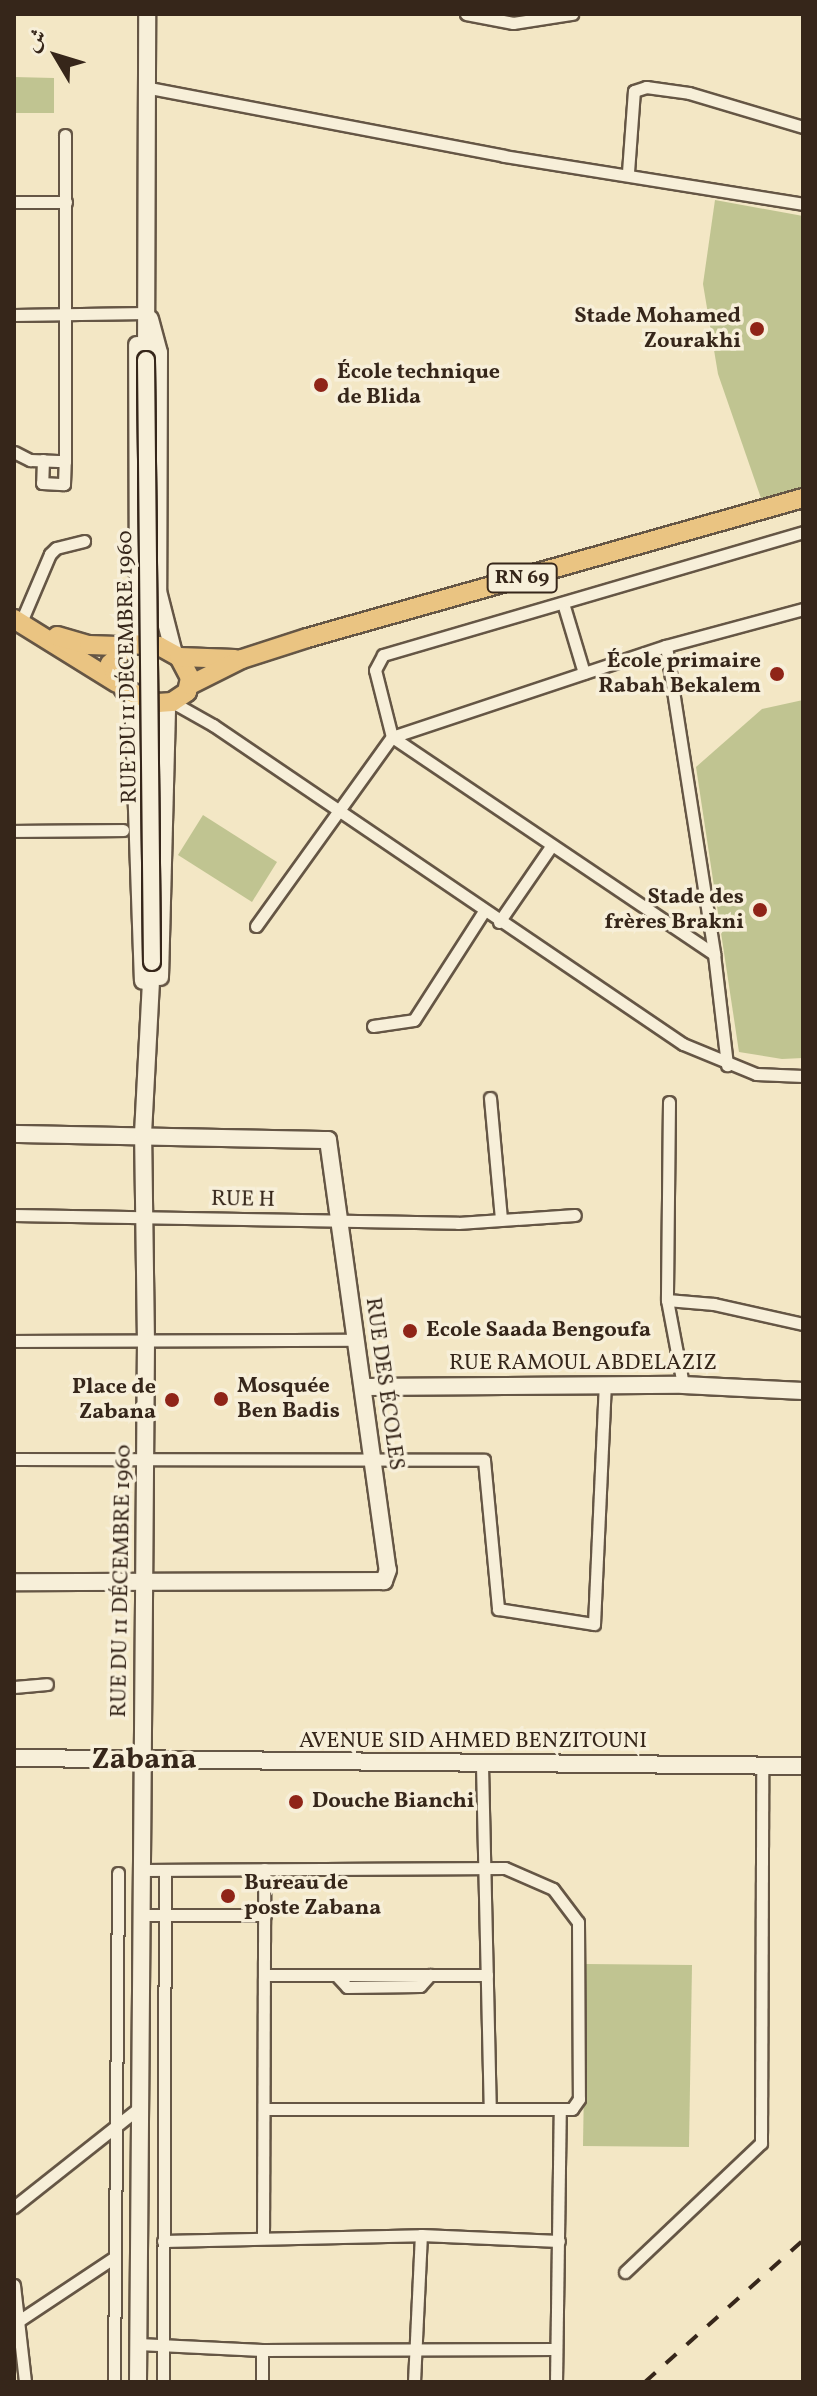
<!DOCTYPE html>
<html>
<head>
<meta charset="utf-8">
<style>
  body { margin:0 }
  #map { position:relative; width:817px; height:2396px; overflow:hidden; background:#f3e7c5; font-family:Vollkorn,Amiri,serif }
  div>[style] { position:absolute }
  .green>* { inset:0; background:#c0c491 }
  .roads { filter:drop-shadow(2px 0 #655645) drop-shadow(-2px 0 #655645) drop-shadow(0 2px #655645) drop-shadow(0 -2px #655645) }
  .street>* { height:11px; margin:-5.5px; padding:0 5.5px; transform-origin:5.5px; border-radius:5.5px; background:#f7efd9 }
  .secondary>* { height:16px; margin:-8px; padding:0 8px; transform-origin:8px; border-radius:8px; background:#f7efd9 }
  .primary>* { height:18px; margin:-9px; padding:0 9px; transform-origin:9px; border-radius:9px; background:#eac482 }
  .rail>* { height:4px; margin-top:-2px; transform-origin:0; background:repeating-linear-gradient(90deg,#36261a 0 14px,transparent 0 28px) }
  .bridges { filter:drop-shadow(2px 0 #36261a) drop-shadow(-2px 0 #36261a) drop-shadow(0 2px #36261a) drop-shadow(0 -2px #36261a) }
  .secondary-bridge>* { height:16px; margin:-8px; padding:0 8px; transform-origin:8px; border-radius:8px; background:#f7efd9 }
  .dots>* { width:22px; height:22px; translate:-50% -50%; box-sizing:border-box; border:4px solid #f7efd9; border-radius:50% }
  span { translate:-50% -50%; white-space:nowrap; text-align:center; line-height:1.15; -webkit-text-stroke:7px #f7efd9; paint-order:stroke }
  .shield-label span { padding:2px 6px; background:#f7efd9; border:2px solid; border-radius:6px; -webkit-text-stroke-width:0 }
  .shield-label { font-size:20px; color:#36261a; font-weight:700 }
  .poi-label { font-size:22px; color:#36261a; font-weight:700 }
  .right { translate:-100% -50%; text-align:right }
  .left { translate:0 -50%; text-align:left }
  .street-label { font-size:22px; color:#36261a }
  .district-label { font-size:30px; color:#36261a; font-weight:700 }
  .frame { position:absolute; inset:0; border:16px solid #36261a; pointer-events:none }
  .north { position:absolute; left:16px; top:16px; width:80px; height:80px; -webkit-text-stroke:6px #f7efd9; paint-order:stroke; rotate:308deg; font-size:22px; font-weight:700; line-height:32px; text-align:center; color:#36261a }
  .north::after { content:''; display:block; margin:auto; width:28px; height:36px; background:#36261a; clip-path:polygon(50% 0,100% 100%,50% 72%,0 100%) }
</style>
</head>
<body>
<div id="map">
  <div class="green">
    <div style="clip-path:polygon(14px 77px,54px 78px,54px 113px,14px 113px)"></div>
    <div style="clip-path:polygon(715px 200px,803px 216px,803px 487px,762px 501px,718px 374px,703px 284px)"></div>
    <div style="clip-path:polygon(803px 700px,803px 1058px,782px 1059px,739px 1052px,696px 767px,762px 709px)"></div>
    <div style="clip-path:polygon(203px 815px,277px 862px,252px 902px,178px 855px)"></div>
    <div style="clip-path:polygon(586px 1964px,692px 1965px,689px 2147px,583px 2146px)"></div>
  </div>
  <div class="roads">
    <div class="street">
      <div style="left:466px;top:14px;width:48px;rotate:10.8deg"></div>
      <div style="left:513px;top:23px;width:60px;rotate:-8.7deg"></div>
      <div style="left:149px;top:88px;width:361px;rotate:10.8deg"></div>
      <div style="left:504px;top:156px;width:303px;rotate:9.1deg"></div>
      <div style="left:628px;top:172px;width:81px;rotate:-85.8deg"></div>
      <div style="left:634px;top:91px;width:13px;rotate:-18deg"></div>
      <div style="left:646px;top:87px;width:43px;rotate:7.9deg"></div>
      <div style="left:689px;top:93px;width:119px;rotate:16.6deg"></div>
      <div style="left:14px;top:202px;width:52px"></div>
      <div style="left:14px;top:315px;width:133px;rotate:-0.9deg"></div>
      <div style="left:14px;top:452px;width:18px;rotate:27deg"></div>
      <div style="left:30px;top:460px;width:35px;rotate:2deg"></div>
      <div style="left:65px;top:461px;width:326px;rotate:-90deg"></div>
      <div style="left:43px;top:460px;width:23px;rotate:92deg"></div>
      <div style="left:42px;top:483px;width:22px;rotate:3deg"></div>
      <div style="left:64px;top:484px;width:23px;rotate:-88deg"></div>
      <div style="left:563px;top:603px;width:73px;rotate:73.3deg"></div>
      <div style="left:21px;top:622px;width:74px;rotate:-66.9deg"></div>
      <div style="left:50px;top:554px;width:8px;rotate:-45deg"></div>
      <div style="left:56px;top:548px;width:29px;rotate:-14deg"></div>
      <div style="left:666px;top:646px;width:312px;rotate:81.1deg"></div>
      <div style="left:714px;top:954px;width:388px;rotate:-146deg"></div>
      <div style="left:392px;top:737px;width:69px;rotate:-104.2deg"></div>
      <div style="left:375px;top:670px;width:17px;rotate:-62deg"></div>
      <div style="left:383px;top:655px;width:438px;rotate:-16.3deg"></div>
      <div style="left:172px;top:702px;width:47px;rotate:29.3deg"></div>
      <div style="left:213px;top:725px;width:568px;rotate:34.17deg"></div>
      <div style="left:683px;top:1044px;width:79px;rotate:22.3deg"></div>
      <div style="left:756px;top:1074px;width:47px;rotate:2.4deg"></div>
      <div style="left:14px;top:831px;width:109px;rotate:-0.5deg"></div>
      <div style="left:499px;top:922px;width:93px;rotate:-55.5deg"></div>
      <div style="left:256px;top:926px;width:233px;rotate:-54.3deg"></div>
      <div style="left:392px;top:737px;width:289px;rotate:-18.4deg"></div>
      <div style="left:666px;top:646px;width:142px;rotate:-15.1deg"></div>
      <div style="left:714px;top:954px;width:112px;rotate:83.3deg"></div>
      <div style="left:373px;top:1026px;width:41px;rotate:-8.3deg"></div>
      <div style="left:414px;top:1020px;width:130px;rotate:-57.3deg"></div>
      <div style="left:490px;top:1098px;width:122px;rotate:84.8deg"></div>
      <div style="left:669px;top:1102px;width:198px;rotate:90.6deg"></div>
      <div style="left:667px;top:1300px;width:86px;rotate:79.3deg"></div>
      <div style="left:14px;top:1215px;width:444px;rotate:1deg"></div>
      <div style="left:458px;top:1223px;width:117px;rotate:-3.9deg"></div>
      <div style="left:667px;top:1300px;width:47px;rotate:4.9deg"></div>
      <div style="left:714px;top:1304px;width:91px;rotate:12.7deg"></div>
      <div style="left:14px;top:1341px;width:341px;rotate:-0.2deg"></div>
      <div style="left:14px;top:1459px;width:470px;rotate:0.1deg"></div>
      <div style="left:484px;top:1460px;width:150px;rotate:84.6deg"></div>
      <div style="left:498px;top:1609px;width:97px;rotate:8.9deg"></div>
      <div style="left:594px;top:1624px;width:240px;rotate:-87.4deg"></div>
      <div style="left:14px;top:1687px;width:33px;rotate:-5deg"></div>
      <div style="left:482px;top:1765px;width:342px;rotate:88.7deg"></div>
      <div style="left:143px;top:1870px;width:362px;rotate:-0.3deg"></div>
      <div style="left:505px;top:1868px;width:52px;rotate:23.6deg"></div>
      <div style="left:553px;top:1889px;width:41px;rotate:52.9deg"></div>
      <div style="left:578px;top:1922px;width:177px;rotate:89.7deg"></div>
      <div style="left:579px;top:2099px;width:12px;rotate:125deg"></div>
      <div style="left:572px;top:2109px;width:305px;rotate:180deg"></div>
      <div style="left:142px;top:1915px;width:123px"></div>
      <div style="left:265px;top:1975px;width:222px"></div>
      <div style="left:336px;top:1975px;width:16px;rotate:47deg"></div>
      <div style="left:347px;top:1987px;width:73px;rotate:-0.8deg"></div>
      <div style="left:420px;top:1986px;width:15px;rotate:-48deg"></div>
      <div style="left:14px;top:2207px;width:159px;rotate:-38.4deg"></div>
      <div style="left:263px;top:2238px;width:369px;rotate:-89.8deg"></div>
      <div style="left:163px;top:2241px;width:258px;rotate:-1.3deg"></div>
      <div style="left:421px;top:2235px;width:138px;rotate:2.5deg"></div>
      <div style="left:625px;top:2272px;width:187px;rotate:-43.5deg"></div>
      <div style="left:761px;top:2143px;width:378px;rotate:-89.8deg"></div>
      <div style="left:14px;top:2285px;width:98px;rotate:83.5deg"></div>
      <div style="left:14px;top:2324px;width:121px;rotate:-33.6deg"></div>
      <div style="left:138px;top:2344px;width:124px;rotate:2.8deg"></div>
      <div style="left:262px;top:2350px;width:294px;rotate:-0.2deg"></div>
      <div style="left:114px;top:2382px;width:509px;rotate:-89.55deg"></div>
      <div style="left:163px;top:2382px;width:511px;rotate:-89.78deg"></div>
      <div style="left:262px;top:2382px;width:32px;rotate:-90deg"></div>
      <div style="left:414px;top:2382px;width:147px;rotate:-87.3deg"></div>
      <div style="left:556px;top:2382px;width:271px;rotate:-89.2deg"></div>
    </div>
    <div class="secondary">
      <div style="left:150px;top:319px;width:35px;rotate:75deg"></div>
      <div style="left:159px;top:353px;width:238px;rotate:90.2deg"></div>
      <div style="left:158px;top:591px;width:65px;rotate:75.7deg"></div>
      <div style="left:146px;top:360px;width:346px;rotate:-89.8deg"></div>
      <div style="left:130px;top:644px;width:40px;rotate:-78deg"></div>
      <div style="left:138px;top:605px;width:260px;rotate:-90.2deg"></div>
      <div style="left:133px;top:696px;width:285px;rotate:88deg"></div>
      <div style="left:160px;top:977px;width:274px;rotate:-88.5deg"></div>
      <div style="left:14px;top:1134px;width:314px;rotate:1.1deg"></div>
      <div style="left:328px;top:1140px;width:434px;rotate:82.1deg"></div>
      <div style="left:388px;top:1570px;width:12px;rotate:110deg"></div>
      <div style="left:384px;top:1581px;width:370px;rotate:179.8deg"></div>
      <div style="left:363px;top:1387px;width:320px;rotate:-0.4deg"></div>
      <div style="left:683px;top:1385px;width:120px;rotate:2.9deg"></div>
      <div style="left:14px;top:1758px;width:789px;rotate:0.58deg"></div>
      <div style="left:138px;top:2382px;width:1039px;rotate:-89.56deg"></div>
      <div style="left:146px;top:1343px;width:209px;rotate:-90.8deg"></div>
      <div style="left:143px;top:1134px;width:172px;rotate:-87deg"></div>
    </div>
    <div class="primary">
      <div style="left:14px;top:619px;width:121px;rotate:31.9deg"></div>
      <div style="left:57px;top:636px;width:33px;rotate:16deg"></div>
      <div style="left:89px;top:645px;width:36px;rotate:2deg"></div>
      <div style="left:130px;top:644px;width:29px;rotate:4deg"></div>
      <div style="left:159px;top:646px;width:23px;rotate:29deg"></div>
      <div style="left:179px;top:657px;width:24px;rotate:62deg"></div>
      <div style="left:190px;top:678px;width:14px;rotate:102deg"></div>
      <div style="left:187px;top:692px;width:18px;rotate:146deg"></div>
      <div style="left:172px;top:702px;width:14px;rotate:176deg"></div>
      <div style="left:158px;top:703px;width:37px;rotate:-158deg"></div>
      <div style="left:124px;top:689px;width:29px;rotate:-119deg"></div>
      <div style="left:110px;top:664px;width:28px;rotate:-45deg"></div>
      <div style="left:179px;top:657px;width:56px;rotate:2deg"></div>
      <div style="left:190px;top:685px;width:58px;rotate:-26.6deg"></div>
      <div style="left:242px;top:659px;width:68px;rotate:-17.9deg"></div>
      <div style="left:307px;top:638px;width:515px;rotate:-15.76deg"></div>
    </div>
  </div>
  <div class="rail">
    <div style="left:645px;top:2382px;width:212px;rotate:-41.9deg"></div>
  </div>
  <div class="bridges">
    <div class="secondary-bridge">
      <div style="left:146px;top:360px;width:602px;rotate:89.43deg"></div>
    </div>
  </div>
  <div class="dots">
    <div style="left:757px;top:329px;background:#8f2418"></div>
    <div style="left:321px;top:385px;background:#8f2418"></div>
    <div style="left:777px;top:674px;background:#8f2418"></div>
    <div style="left:760px;top:910px;background:#8f2418"></div>
    <div style="left:410px;top:1331px;background:#8f2418"></div>
    <div style="left:221px;top:1399px;background:#8f2418"></div>
    <div style="left:172px;top:1400px;background:#8f2418"></div>
    <div style="left:296px;top:1802px;background:#8f2418"></div>
    <div style="left:228px;top:1896px;background:#8f2418"></div>
  </div>
  <div class="shield-label">
    <span style="left:522px;top:578px">RN 69</span>
  </div>
  <div class="poi-label">
    <span class="right" style="left:741px;top:329px">Stade Mohamed<br>Zourakhi</span>
    <span class="left" style="left:337px;top:385px">École technique<br>de Blida</span>
    <span class="right" style="left:761px;top:674px">École primaire<br>Rabah Bekalem</span>
    <span class="right" style="left:744px;top:910px">Stade des<br>frères Brakni</span>
    <span class="left" style="left:426px;top:1331px">Ecole Saada Bengoufa</span>
    <span class="left" style="left:237px;top:1399px">Mosquée<br>Ben Badis</span>
    <span class="right" style="left:156px;top:1400px">Place de<br>Zabana</span>
    <span class="left" style="left:312px;top:1802px">Douche Bianchi</span>
    <span class="left" style="left:244px;top:1896px">Bureau de<br>poste Zabana</span>
  </div>
  <div class="street-label">
    <span style="left:128px;top:667px;rotate:-91deg">RUE DU 11 DÉCEMBRE 1960</span>
    <span style="left:243px;top:1200px;rotate:1deg">RUE H</span>
    <span style="left:583px;top:1364px">RUE RAMOUL ABDELAZIZ</span>
    <span style="left:384px;top:1384px;rotate:82deg">RUE DES ÉCOLES</span>
    <span style="left:122px;top:1581px;rotate:-89deg">RUE DU 11 DÉCEMBRE 1960</span>
    <span style="left:473px;top:1742px">AVENUE SID AHMED BENZITOUNI</span>
  </div>
  <div class="district-label">
    <span style="left:144px;top:1760px">Zabana</span>
  </div>
  <div class="frame"></div>
  <div class="north">ش</div>
</div>
</body>
</html>
